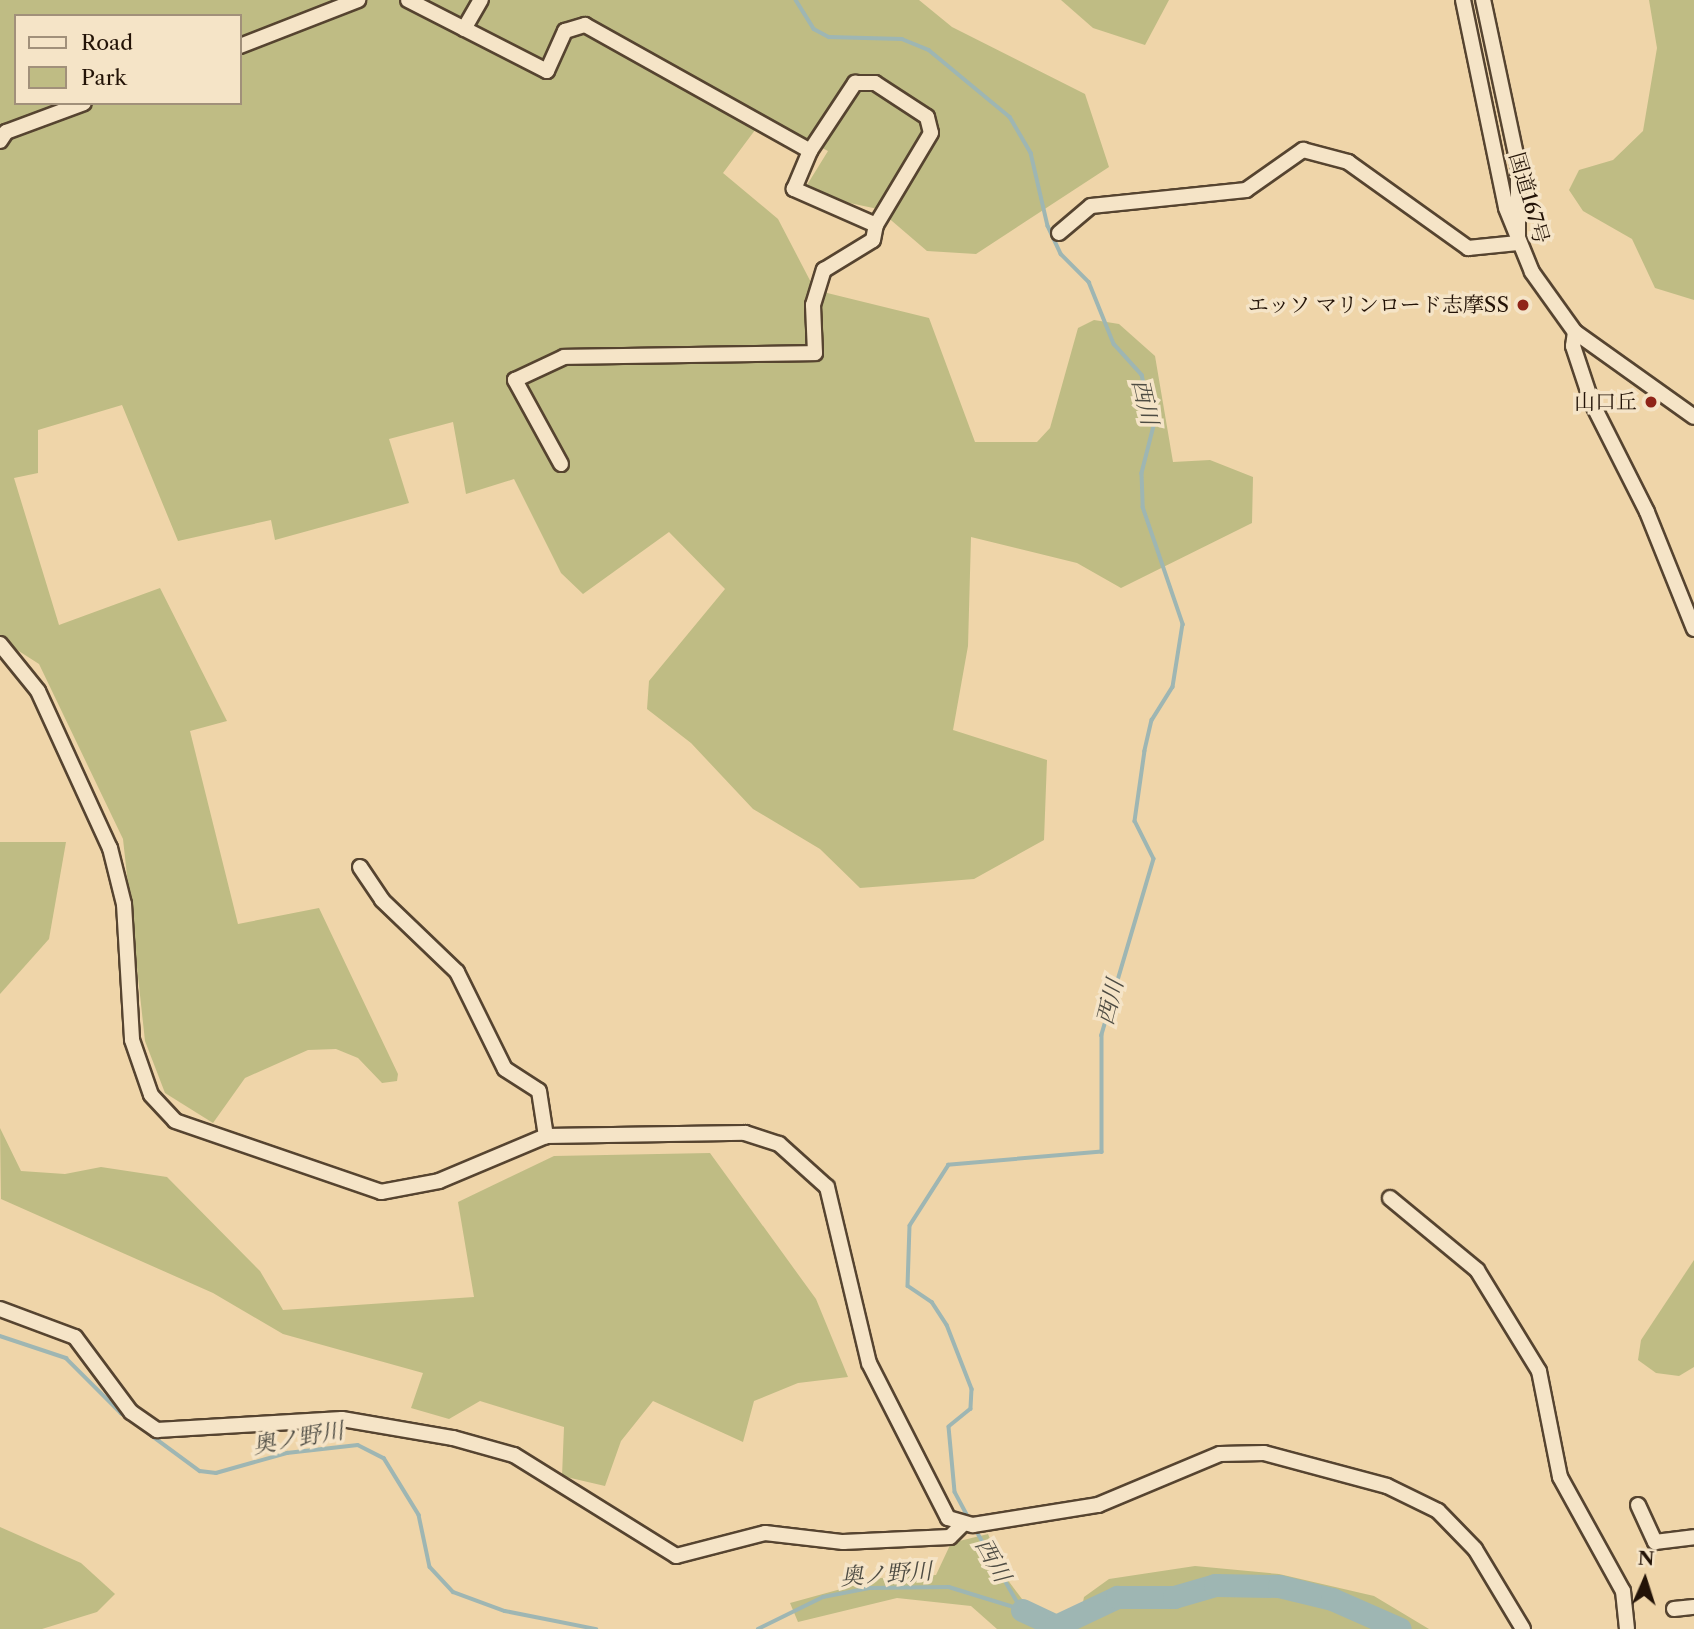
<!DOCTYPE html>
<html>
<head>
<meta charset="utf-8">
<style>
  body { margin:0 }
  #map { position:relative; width:1694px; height:1629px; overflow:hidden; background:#efd5a9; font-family:"Libre Caslon Text","Noto Serif JP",serif }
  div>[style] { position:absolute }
  .green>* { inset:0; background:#bfbc84 }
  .stream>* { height:3.5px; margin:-1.75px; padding:0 1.75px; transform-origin:1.75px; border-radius:1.75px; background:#9eb6b3 }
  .river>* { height:23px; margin:-11.5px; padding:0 11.5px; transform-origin:11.5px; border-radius:11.5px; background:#9eb6b3 }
  .roads { filter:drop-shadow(2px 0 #564430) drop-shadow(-2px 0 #564430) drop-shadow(0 2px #564430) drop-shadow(0 -2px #564430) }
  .minor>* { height:14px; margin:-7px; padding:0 7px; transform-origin:7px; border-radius:7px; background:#f5e4c7 }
  .dots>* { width:19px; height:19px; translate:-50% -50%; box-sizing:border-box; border:4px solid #f5e4c7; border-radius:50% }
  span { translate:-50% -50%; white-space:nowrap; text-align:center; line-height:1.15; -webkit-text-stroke:7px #f5e4c7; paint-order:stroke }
  .street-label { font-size:21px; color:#231307 }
  .poi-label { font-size:21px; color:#231307 }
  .right { translate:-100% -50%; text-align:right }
  .water-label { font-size:23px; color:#4e4c43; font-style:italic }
  .legend { position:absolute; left:14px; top:14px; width:228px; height:91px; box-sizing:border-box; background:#f5e4c7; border:2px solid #a1907a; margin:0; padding:9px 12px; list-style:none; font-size:21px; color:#231307 }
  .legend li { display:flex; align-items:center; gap:14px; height:35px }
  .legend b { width:35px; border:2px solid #a1907a }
  .north { position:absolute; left:1610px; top:1545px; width:70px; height:70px; -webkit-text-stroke:5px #f5e4c7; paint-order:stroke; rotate:3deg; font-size:19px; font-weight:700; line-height:28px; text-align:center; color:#231307 }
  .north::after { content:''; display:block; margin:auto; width:24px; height:32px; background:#231307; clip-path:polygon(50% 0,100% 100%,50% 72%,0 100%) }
</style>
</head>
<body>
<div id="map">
  <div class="green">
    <div style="clip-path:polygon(evenodd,0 0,919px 0,952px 27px,1085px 94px,1109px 167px,976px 254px,927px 251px,878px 209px,802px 193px,828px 151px,764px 118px,723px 173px,778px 219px,815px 290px,929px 318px,975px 442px,1037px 442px,1050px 428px,1078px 328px,1094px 320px,1119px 324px,1155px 356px,1173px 462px,1210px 460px,1253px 477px,1252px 523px,1121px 588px,1077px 563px,971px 537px,968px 646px,953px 730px,1047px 760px,1044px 840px,974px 879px,860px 888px,820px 849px,753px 809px,691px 743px,647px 709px,649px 681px,725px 589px,669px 532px,583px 594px,561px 573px,514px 479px,466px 494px,453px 422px,389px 439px,409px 503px,275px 540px,271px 520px,178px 541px,122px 405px,38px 430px,38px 473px,14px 478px,59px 625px,160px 588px,227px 721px,190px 731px,238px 924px,319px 908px,398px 1074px,397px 1081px,382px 1083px,358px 1058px,336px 1049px,308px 1050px,245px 1078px,213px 1123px,165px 1093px,145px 1041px,123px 839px,39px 664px,0 639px,0 0,16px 16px,240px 16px,240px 103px,16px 103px,16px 16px)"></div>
    <div style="clip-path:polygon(1061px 0,1169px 0,1145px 45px,1093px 28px)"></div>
    <div style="clip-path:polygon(1649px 0,1694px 0,1694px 300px,1655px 288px,1632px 239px,1583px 211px,1569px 190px,1579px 170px,1613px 160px,1643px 131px,1657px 48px)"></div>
    <div style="clip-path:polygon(0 842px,66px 842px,49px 939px,0 994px)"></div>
    <div style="clip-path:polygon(0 1128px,21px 1171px,65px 1174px,101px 1167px,167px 1177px,260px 1271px,283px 1310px,474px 1297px,458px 1202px,554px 1156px,710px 1153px,816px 1299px,848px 1377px,798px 1383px,754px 1401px,743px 1442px,653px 1401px,621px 1441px,605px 1486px,562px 1476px,564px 1427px,480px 1401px,449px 1419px,411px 1408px,423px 1373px,283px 1334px,213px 1293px,1px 1199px)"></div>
    <div style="clip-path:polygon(1694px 1260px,1694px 1367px,1679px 1376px,1656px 1373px,1638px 1360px,1641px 1340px)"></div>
    <div style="clip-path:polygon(0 1527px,81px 1563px,115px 1594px,97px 1612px,42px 1629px,0 1629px)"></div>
    <div style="clip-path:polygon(988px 1534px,1007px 1579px,1034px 1615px,1060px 1622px,1081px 1612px,1084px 1597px,1109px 1579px,1195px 1566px,1279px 1574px,1374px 1596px,1429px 1629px,997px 1629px,971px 1606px,897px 1598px,798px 1622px,790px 1603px,881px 1578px,936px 1575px,951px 1543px)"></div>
  </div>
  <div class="stream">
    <div style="left:796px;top:0;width:34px;rotate:58deg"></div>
    <div style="left:814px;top:29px;width:17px;rotate:28deg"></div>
    <div style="left:829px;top:37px;width:73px;rotate:1.6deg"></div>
    <div style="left:902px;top:39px;width:29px;rotate:22deg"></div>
    <div style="left:929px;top:50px;width:105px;rotate:39.6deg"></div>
    <div style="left:1010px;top:117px;width:42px;rotate:59.7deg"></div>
    <div style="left:1031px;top:153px;width:75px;rotate:76.9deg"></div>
    <div style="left:1048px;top:226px;width:31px;rotate:65deg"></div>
    <div style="left:1061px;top:254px;width:40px;rotate:45deg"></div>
    <div style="left:1089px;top:282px;width:67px;rotate:68deg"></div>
    <div style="left:1114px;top:344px;width:42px;rotate:47.9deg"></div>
    <div style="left:1142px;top:375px;width:52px;rotate:76.8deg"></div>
    <div style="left:1154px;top:426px;width:49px;rotate:104.3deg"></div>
    <div style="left:1142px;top:473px;width:34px;rotate:88deg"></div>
    <div style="left:1143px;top:507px;width:124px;rotate:71.1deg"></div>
    <div style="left:1183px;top:624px;width:64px;rotate:99deg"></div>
    <div style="left:1173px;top:687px;width:39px;rotate:122deg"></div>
    <div style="left:1152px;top:720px;width:32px;rotate:103deg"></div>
    <div style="left:1145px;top:751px;width:71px;rotate:98.1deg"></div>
    <div style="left:1135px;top:821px;width:42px;rotate:63.4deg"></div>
    <div style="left:1154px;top:859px;width:184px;rotate:106.5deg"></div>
    <div style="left:1102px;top:1035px;width:117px;rotate:90deg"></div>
    <div style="left:1102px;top:1152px;width:154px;rotate:175.1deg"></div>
    <div style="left:949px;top:1165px;width:72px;rotate:122.6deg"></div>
    <div style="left:910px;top:1226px;width:60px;rotate:91.9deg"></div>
    <div style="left:908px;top:1286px;width:29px;rotate:34deg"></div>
    <div style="left:932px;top:1302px;width:27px;rotate:57deg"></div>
    <div style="left:947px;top:1325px;width:69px;rotate:68.7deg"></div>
    <div style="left:972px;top:1389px;width:20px;rotate:93deg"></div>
    <div style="left:971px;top:1409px;width:28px;rotate:141deg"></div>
    <div style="left:949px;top:1427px;width:65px;rotate:84.7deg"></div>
    <div style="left:955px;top:1492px;width:32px;rotate:62deg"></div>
    <div style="left:0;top:1336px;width:70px;rotate:18.4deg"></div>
    <div style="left:66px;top:1358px;width:78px;rotate:45deg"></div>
    <div style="left:121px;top:1413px;width:98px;rotate:36.3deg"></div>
    <div style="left:200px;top:1471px;width:16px;rotate:7deg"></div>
    <div style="left:216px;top:1473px;width:74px;rotate:-15.7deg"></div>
    <div style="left:287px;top:1453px;width:71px;rotate:-6.4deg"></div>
    <div style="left:358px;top:1445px;width:29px;rotate:27deg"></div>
    <div style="left:384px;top:1458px;width:67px;rotate:58.4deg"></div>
    <div style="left:419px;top:1515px;width:53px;rotate:78.1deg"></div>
    <div style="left:430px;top:1567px;width:34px;rotate:47deg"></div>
    <div style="left:453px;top:1592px;width:55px;rotate:20.1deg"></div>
    <div style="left:505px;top:1611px;width:93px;rotate:11.2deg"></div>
    <div style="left:976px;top:1530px;width:92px;rotate:60.1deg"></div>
    <div style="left:758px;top:1629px;width:72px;rotate:-26.2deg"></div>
    <div style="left:823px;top:1597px;width:48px;rotate:-10.8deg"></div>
    <div style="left:870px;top:1588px;width:79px;rotate:-0.7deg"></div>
    <div style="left:949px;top:1587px;width:74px;rotate:17.2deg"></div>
  </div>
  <div class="river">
    <div style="left:1022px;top:1610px;width:38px;rotate:25deg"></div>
    <div style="left:1056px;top:1626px;width:68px;rotate:-25.4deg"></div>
    <div style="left:1117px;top:1597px;width:57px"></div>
    <div style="left:1174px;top:1597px;width:43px;rotate:-16.3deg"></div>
    <div style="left:1215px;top:1585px;width:64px;rotate:0.9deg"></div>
    <div style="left:1279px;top:1586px;width:55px;rotate:13.8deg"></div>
    <div style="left:1332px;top:1599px;width:74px;rotate:23.8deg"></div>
  </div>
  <div class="roads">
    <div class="minor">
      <div style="left:408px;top:0;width:156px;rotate:27.1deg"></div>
      <div style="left:547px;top:71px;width:44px;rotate:-65.8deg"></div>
      <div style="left:565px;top:31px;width:21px;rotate:-17deg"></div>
      <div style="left:585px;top:25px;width:258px;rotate:29.2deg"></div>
      <div style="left:1463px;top:0;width:212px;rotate:78.3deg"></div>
      <div style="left:1506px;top:208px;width:69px;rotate:67.9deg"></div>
      <div style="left:1532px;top:272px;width:74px;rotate:54.4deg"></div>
      <div style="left:1575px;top:332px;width:146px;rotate:35.5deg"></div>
      <div style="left:464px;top:29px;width:34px;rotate:-60deg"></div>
      <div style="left:240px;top:46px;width:127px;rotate:-21.3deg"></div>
      <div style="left:855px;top:83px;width:20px"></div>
      <div style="left:875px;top:83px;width:62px;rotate:33.2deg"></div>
      <div style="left:927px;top:117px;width:16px;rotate:76deg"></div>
      <div style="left:931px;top:133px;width:107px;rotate:120.9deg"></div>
      <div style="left:876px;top:225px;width:90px;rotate:-156.3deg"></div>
      <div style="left:794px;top:189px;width:41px;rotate:-67.2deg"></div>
      <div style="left:810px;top:151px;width:82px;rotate:-56.5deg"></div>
      <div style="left:0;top:141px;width:11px;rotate:-56deg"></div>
      <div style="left:6px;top:132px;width:83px;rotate:-20.4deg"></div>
      <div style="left:1059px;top:233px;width:42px;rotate:-40.2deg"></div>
      <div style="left:1091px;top:206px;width:156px;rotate:-5.9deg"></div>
      <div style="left:1246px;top:190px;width:70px;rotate:-35.1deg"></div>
      <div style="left:1303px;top:150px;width:47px;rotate:14.9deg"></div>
      <div style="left:1348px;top:162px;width:148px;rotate:35.6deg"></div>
      <div style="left:1468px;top:248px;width:50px;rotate:-5.7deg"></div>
      <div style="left:1518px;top:243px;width:79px;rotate:-90deg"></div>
      <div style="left:1518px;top:164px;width:168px;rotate:-102deg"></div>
      <div style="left:1575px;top:332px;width:14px;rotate:98deg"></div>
      <div style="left:1573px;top:346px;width:60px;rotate:71.6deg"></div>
      <div style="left:1592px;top:403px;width:122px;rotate:63.2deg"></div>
      <div style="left:1647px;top:512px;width:126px;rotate:68.1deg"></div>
      <div style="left:561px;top:464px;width:96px;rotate:-118.7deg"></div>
      <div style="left:515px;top:380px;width:54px;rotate:-25.1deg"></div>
      <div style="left:564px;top:357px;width:251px;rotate:-0.9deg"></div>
      <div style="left:815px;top:353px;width:48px;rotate:-92.4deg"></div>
      <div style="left:813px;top:305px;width:37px;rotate:-73deg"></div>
      <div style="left:824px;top:270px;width:57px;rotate:-31.5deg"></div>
      <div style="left:873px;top:240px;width:15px;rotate:-79deg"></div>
      <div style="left:0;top:644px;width:60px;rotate:51deg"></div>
      <div style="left:38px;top:691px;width:173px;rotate:65.4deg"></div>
      <div style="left:110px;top:848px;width:58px;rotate:76deg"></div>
      <div style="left:124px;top:904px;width:136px;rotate:86.6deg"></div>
      <div style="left:132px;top:1040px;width:58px;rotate:70.9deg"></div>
      <div style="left:151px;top:1095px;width:35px;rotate:47deg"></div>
      <div style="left:175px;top:1121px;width:218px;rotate:19deg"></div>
      <div style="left:381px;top:1192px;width:59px;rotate:-10.7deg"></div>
      <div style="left:439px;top:1181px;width:116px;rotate:-22.8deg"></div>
      <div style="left:546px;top:1136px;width:199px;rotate:-0.9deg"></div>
      <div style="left:745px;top:1133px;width:36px;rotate:18deg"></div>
      <div style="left:779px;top:1144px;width:64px;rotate:41.9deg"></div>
      <div style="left:827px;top:1187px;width:181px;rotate:76.6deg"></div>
      <div style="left:869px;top:1363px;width:174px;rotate:63deg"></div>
      <div style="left:948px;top:1518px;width:26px;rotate:16deg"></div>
      <div style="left:973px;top:1525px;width:127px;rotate:-9.1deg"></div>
      <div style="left:1098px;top:1505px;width:132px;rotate:-22.7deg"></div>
      <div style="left:1220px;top:1454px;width:44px;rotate:-1.3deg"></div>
      <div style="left:1264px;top:1453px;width:127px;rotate:15deg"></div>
      <div style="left:1387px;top:1486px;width:57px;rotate:26.1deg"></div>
      <div style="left:1438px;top:1511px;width:53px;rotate:45.8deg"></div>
      <div style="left:1475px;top:1549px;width:93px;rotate:59deg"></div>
      <div style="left:360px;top:867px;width:40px;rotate:56deg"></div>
      <div style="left:382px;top:900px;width:104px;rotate:43.8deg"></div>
      <div style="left:457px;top:972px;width:108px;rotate:63.7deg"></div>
      <div style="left:505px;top:1069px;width:40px;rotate:32.9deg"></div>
      <div style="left:539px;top:1091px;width:46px;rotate:81.2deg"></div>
      <div style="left:1390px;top:1198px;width:113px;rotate:39.6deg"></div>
      <div style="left:1477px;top:1270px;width:119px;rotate:58.5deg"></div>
      <div style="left:1539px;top:1371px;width:108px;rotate:78.8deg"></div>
      <div style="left:1560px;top:1477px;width:130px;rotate:61.1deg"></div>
      <div style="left:1623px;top:1591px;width:38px;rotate:84deg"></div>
      <div style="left:0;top:1309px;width:80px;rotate:20.5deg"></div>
      <div style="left:75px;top:1337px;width:94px;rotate:53.3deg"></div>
      <div style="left:131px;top:1412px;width:32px;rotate:35deg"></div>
      <div style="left:157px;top:1430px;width:185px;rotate:-3.4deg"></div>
      <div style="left:342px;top:1419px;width:113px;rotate:9.7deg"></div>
      <div style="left:453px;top:1438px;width:63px;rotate:15.6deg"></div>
      <div style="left:514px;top:1455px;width:191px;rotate:31.9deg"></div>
      <div style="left:676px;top:1556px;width:92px;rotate:-14.5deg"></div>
      <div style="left:765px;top:1533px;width:79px;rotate:6.6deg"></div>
      <div style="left:843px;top:1542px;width:107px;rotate:-2.7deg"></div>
      <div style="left:950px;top:1537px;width:17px;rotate:-45deg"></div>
      <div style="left:1638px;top:1505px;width:41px;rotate:65.3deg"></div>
      <div style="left:1655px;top:1542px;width:39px;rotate:-7deg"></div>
      <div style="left:1674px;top:1609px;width:20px;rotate:-6deg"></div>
    </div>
  </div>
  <div class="dots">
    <div style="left:1523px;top:305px;background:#8f2418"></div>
    <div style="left:1651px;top:402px;background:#8f2418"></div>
  </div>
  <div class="street-label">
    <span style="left:1529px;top:198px;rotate:74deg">国道167号</span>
  </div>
  <div class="poi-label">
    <span class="right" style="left:1509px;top:305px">エッソ マリンロード志摩SS</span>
    <span class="right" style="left:1637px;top:402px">山口丘</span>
  </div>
  <div class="water-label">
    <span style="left:1145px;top:402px;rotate:77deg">西川</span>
    <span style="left:1110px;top:1002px;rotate:-76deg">西川</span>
    <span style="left:298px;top:1438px;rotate:-10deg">奥ノ野川</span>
    <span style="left:993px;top:1560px;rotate:61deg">西川</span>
    <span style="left:886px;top:1574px;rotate:-4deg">奥ノ野川</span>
  </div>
  <ul class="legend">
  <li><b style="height:9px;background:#f5e4c7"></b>Road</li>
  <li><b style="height:19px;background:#bfbc84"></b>Park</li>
  </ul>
  <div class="north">N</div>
</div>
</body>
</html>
